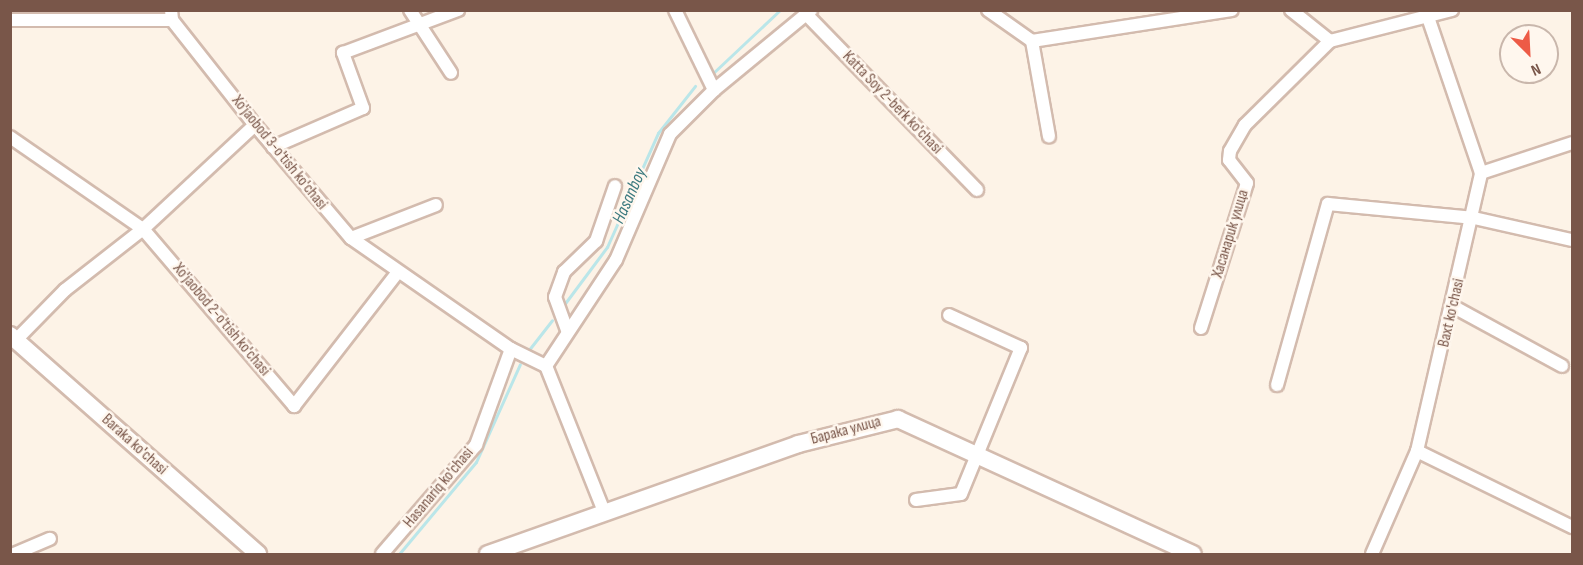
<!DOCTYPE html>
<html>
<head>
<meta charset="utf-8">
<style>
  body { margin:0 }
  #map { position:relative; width:1583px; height:565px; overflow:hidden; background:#fdf3e7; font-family:"Sofia Sans Condensed",sans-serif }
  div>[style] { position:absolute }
  .stream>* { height:3px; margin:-1.5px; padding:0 1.5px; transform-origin:1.5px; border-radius:1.5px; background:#bae6e9 }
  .roads { filter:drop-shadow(2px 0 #d3bbae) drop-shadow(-2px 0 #d3bbae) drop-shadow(0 2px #d3bbae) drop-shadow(0 -2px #d3bbae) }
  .minor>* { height:12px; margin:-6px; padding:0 6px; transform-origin:6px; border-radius:6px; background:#fff }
  .secondary>* { height:16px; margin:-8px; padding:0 8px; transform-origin:8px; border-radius:8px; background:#fff }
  span { translate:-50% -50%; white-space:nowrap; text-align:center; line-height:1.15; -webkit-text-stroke:5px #fff7ee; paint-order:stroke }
  .street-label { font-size:16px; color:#795649 }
  .water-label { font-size:18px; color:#3c7a7f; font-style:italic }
  .frame { position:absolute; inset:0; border:12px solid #795649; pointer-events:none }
  .north { position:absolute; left:1499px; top:24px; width:60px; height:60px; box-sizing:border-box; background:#fff7ee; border:2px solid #c9b7ac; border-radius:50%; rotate:156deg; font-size:16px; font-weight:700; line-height:24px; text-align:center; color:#795649 }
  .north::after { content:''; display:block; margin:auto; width:21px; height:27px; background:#ed5b46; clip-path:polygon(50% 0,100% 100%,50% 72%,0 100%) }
</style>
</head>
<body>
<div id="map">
  <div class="stream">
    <div style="left:712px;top:74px;width:93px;rotate:-43.3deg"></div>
    <div style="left:563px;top:306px;width:74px;rotate:-53.3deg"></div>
    <div style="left:607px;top:247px;width:125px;rotate:-65.9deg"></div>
    <div style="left:658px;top:133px;width:60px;rotate:-51.8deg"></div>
    <div style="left:528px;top:351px;width:39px;rotate:-52deg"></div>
    <div style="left:399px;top:554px;width:120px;rotate:-50.1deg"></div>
    <div style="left:476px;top:462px;width:107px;rotate:-65.8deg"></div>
  </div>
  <div class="roads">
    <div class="minor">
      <div style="left:171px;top:10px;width:10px;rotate:84deg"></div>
      <div style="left:172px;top:20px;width:134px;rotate:51.7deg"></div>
      <div style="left:255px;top:125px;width:148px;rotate:49.7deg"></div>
      <div style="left:351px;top:238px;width:195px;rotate:34.8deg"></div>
      <div style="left:511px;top:349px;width:39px;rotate:26deg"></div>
      <div style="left:410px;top:10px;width:75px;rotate:56.9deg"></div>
      <div style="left:675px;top:10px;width:89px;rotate:64deg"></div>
      <div style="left:988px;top:10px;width:54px;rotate:35.2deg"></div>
      <div style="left:1032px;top:41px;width:202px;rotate:-8.8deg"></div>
      <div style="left:1291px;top:10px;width:50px;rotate:38.5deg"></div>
      <div style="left:807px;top:15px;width:244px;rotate:45.8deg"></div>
      <div style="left:10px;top:20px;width:162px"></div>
      <div style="left:1032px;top:41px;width:97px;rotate:79.9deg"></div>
      <div style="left:1330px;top:41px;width:126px;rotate:-14.3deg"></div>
      <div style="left:10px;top:137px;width:162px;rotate:34.7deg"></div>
      <div style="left:143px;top:229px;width:233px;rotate:49.5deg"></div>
      <div style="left:294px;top:406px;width:170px;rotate:-52.2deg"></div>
      <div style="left:273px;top:147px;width:98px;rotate:-23.4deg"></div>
      <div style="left:363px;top:108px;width:59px;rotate:-110deg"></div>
      <div style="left:343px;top:53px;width:123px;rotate:-20.5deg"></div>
      <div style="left:1481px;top:173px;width:96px;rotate:-18.2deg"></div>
      <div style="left:351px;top:238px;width:91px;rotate:-21.2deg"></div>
      <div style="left:1454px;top:307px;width:123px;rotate:28.6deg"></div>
      <div style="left:1201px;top:328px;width:152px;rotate:-72.4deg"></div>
      <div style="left:1247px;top:183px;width:29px;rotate:-128deg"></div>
      <div style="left:1229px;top:160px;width:9px;rotate:-84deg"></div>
      <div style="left:1230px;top:151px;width:30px;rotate:-60deg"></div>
      <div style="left:1245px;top:125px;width:120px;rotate:-44.7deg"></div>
      <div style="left:567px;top:330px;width:35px;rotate:-110deg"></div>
      <div style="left:555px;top:297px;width:27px;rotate:-70deg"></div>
      <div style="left:564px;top:272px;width:45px;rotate:-44.1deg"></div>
      <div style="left:596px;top:241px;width:58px;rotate:-70.9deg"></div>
      <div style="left:16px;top:340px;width:70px;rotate:-45.6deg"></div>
      <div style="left:65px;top:290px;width:99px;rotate:-38deg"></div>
      <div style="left:143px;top:229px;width:153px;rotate:-42.9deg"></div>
      <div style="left:1277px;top:385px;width:188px;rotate:-74.3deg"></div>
      <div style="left:1328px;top:204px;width:147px;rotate:5.5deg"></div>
      <div style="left:1474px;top:218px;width:100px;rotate:12.7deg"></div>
      <div style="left:1417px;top:451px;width:173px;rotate:26.1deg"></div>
      <div style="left:916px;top:500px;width:45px;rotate:-7.6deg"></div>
      <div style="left:961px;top:494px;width:158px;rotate:-67.7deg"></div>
      <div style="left:1021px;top:348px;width:79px;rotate:-155.4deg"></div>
      <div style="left:605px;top:514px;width:159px;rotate:-111.7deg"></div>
      <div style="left:546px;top:366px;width:127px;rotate:-56.6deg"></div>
      <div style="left:616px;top:260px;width:137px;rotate:-66.8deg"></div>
      <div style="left:670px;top:134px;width:62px;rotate:-45deg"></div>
      <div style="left:714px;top:90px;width:126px;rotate:-39.5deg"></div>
      <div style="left:14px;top:554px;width:39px;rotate:-23deg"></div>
      <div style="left:382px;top:554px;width:144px;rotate:-49.2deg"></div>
      <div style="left:476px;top:445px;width:102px;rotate:-70deg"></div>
      <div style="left:1372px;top:554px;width:112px;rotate:-66.4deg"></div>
      <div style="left:1417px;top:451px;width:285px;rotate:-77deg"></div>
      <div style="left:1481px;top:173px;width:165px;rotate:-108.8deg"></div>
    </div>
    <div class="secondary">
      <div style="left:10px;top:335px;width:331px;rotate:41.4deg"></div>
      <div style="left:488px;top:554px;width:329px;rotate:-19.5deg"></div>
      <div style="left:798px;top:444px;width:103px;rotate:-14deg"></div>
      <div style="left:898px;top:419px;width:324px;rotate:24.6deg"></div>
    </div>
  </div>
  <div class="street-label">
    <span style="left:892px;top:103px;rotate:46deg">Katta Soy 2-berk ko'chasi</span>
    <span style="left:279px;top:153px;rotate:51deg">Xo'jaobod 3-o'tish ko'chasi</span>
    <span style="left:1231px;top:234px;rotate:-73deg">Хасанарик улица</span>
    <span style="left:1452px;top:313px;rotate:-77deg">Baxt ko'chasi</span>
    <span style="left:221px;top:320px;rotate:50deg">Xo'jaobod 2-o'tish ko'chasi</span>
    <span style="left:846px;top:431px;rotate:-15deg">Барака улица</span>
    <span style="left:134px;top:445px;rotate:42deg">Baraka ko'chasi</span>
    <span style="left:439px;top:488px;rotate:-50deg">Hasanariq ko'chasi</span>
  </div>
  <div class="water-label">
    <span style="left:630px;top:196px;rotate:-66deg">Hasanboy</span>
  </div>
  <div class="frame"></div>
  <div class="north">N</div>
</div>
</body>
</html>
